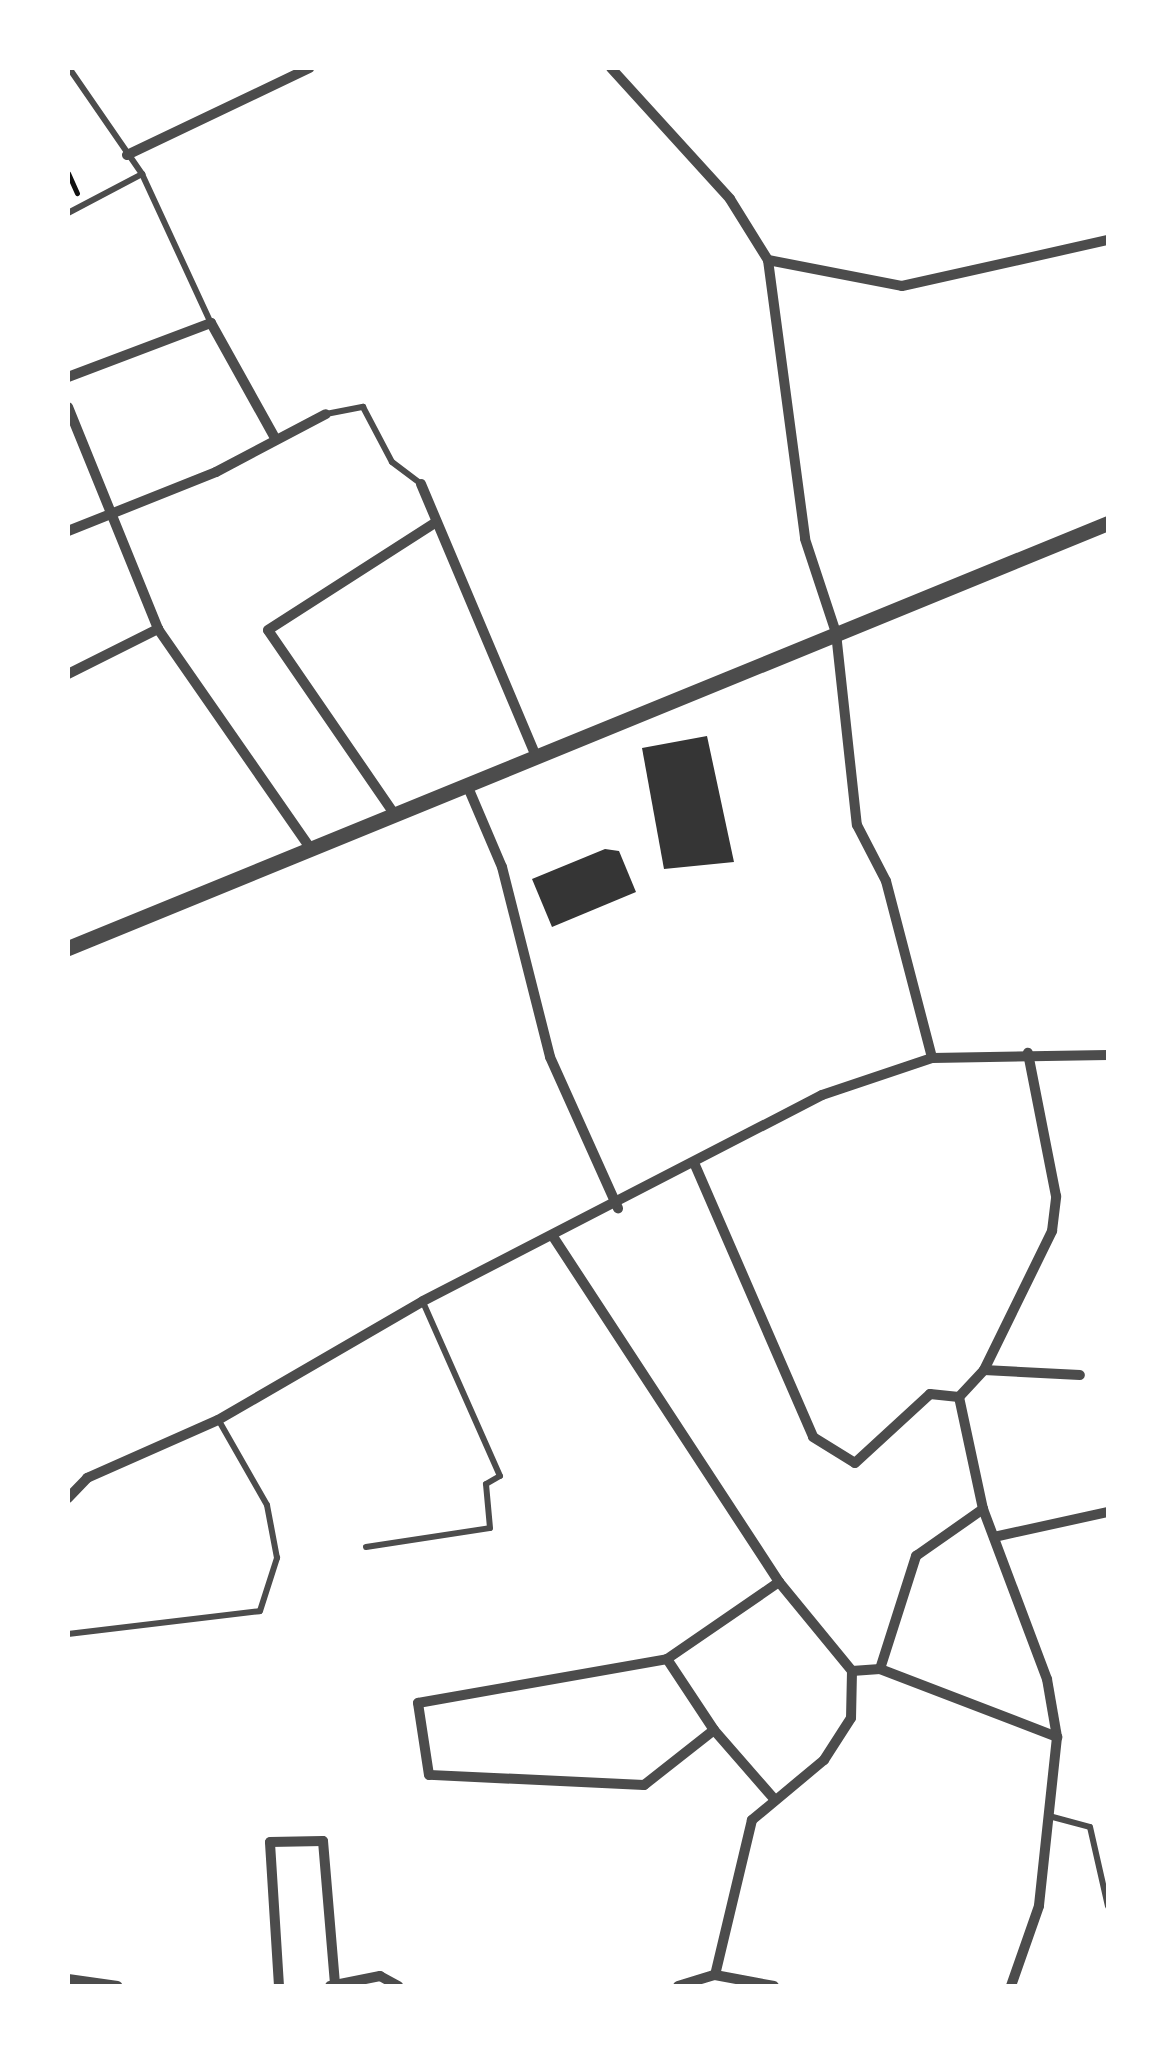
<!DOCTYPE html>
<html>
<head>
<meta charset="utf-8">
<style>
  body { margin:0 }
  #map { position:relative; width:1176px; height:2054px; overflow:hidden; background:#fff; font-family:"Fira Sans Condensed",sans-serif }
  div>[style] { position:absolute }
  .building>* { inset:0; background:#353535 }
  .path>* { height:5px; margin:-2.5px; padding:0 2.5px; transform-origin:2.5px; border-radius:2.5px; background:#111 }
  .service>* { height:6px; margin:-3px; padding:0 3px; transform-origin:3px; border-radius:3px; background:#4c4c4c }
  .minor>* { height:10px; margin:-5px; padding:0 5px; transform-origin:5px; border-radius:5px; background:#4c4c4c }
  .tertiary>* { height:15px; margin:-7.5px; padding:0 7.5px; transform-origin:7.5px; border-radius:7.5px; background:#4c4c4c }
  span { translate:-50% -50%; white-space:nowrap; text-align:center; line-height:1.15; -webkit-text-stroke:10px #fff; paint-order:stroke }
  .frame { position:absolute; inset:0; border:70px solid #fff; pointer-events:none }
</style>
</head>
<body>
<div id="map">
  <div class="building">
    <div style="clip-path:polygon(707px 736px,734px 862px,664px 869px,642px 748px)"></div>
    <div style="clip-path:polygon(605px 849px,619px 851px,636px 892px,552px 927px,532px 879px)"></div>
  </div>
  <div class="path">
    <div style="left:68px;top:173px;width:22px;rotate:66deg"></div>
  </div>
  <div class="service">
    <div style="left:69px;top:68px;width:129px;rotate:55.4deg"></div>
    <div style="left:142px;top:174px;width:164px;rotate:65.2deg"></div>
    <div style="left:68px;top:213px;width:84px;rotate:-27.8deg"></div>
    <div style="left:326px;top:414px;width:38px;rotate:-11deg"></div>
    <div style="left:363px;top:407px;width:62px;rotate:62.2deg"></div>
    <div style="left:392px;top:462px;width:36px;rotate:37deg"></div>
    <div style="left:366px;top:1547px;width:125px;rotate:-8.7deg"></div>
    <div style="left:490px;top:1528px;width:44px;rotate:-95.2deg"></div>
    <div style="left:486px;top:1484px;width:16px;rotate:-30deg"></div>
    <div style="left:500px;top:1476px;width:190px;rotate:-113.9deg"></div>
    <div style="left:68px;top:1634px;width:193px;rotate:-6.8deg"></div>
    <div style="left:260px;top:1611px;width:56px;rotate:-72.2deg"></div>
    <div style="left:277px;top:1558px;width:54px;rotate:-100.7deg"></div>
    <div style="left:267px;top:1505px;width:97px;rotate:-119.7deg"></div>
    <div style="left:1049px;top:1816px;width:42px;rotate:15deg"></div>
    <div style="left:1090px;top:1827px;width:81px;rotate:77.2deg"></div>
  </div>
  <div class="minor">
    <div style="left:611px;top:68px;width:177px;rotate:47.7deg"></div>
    <div style="left:730px;top:199px;width:72px;rotate:58.1deg"></div>
    <div style="left:768px;top:260px;width:281px;rotate:82.4deg"></div>
    <div style="left:805px;top:539px;width:99px;rotate:71.7deg"></div>
    <div style="left:836px;top:633px;width:193px;rotate:83.8deg"></div>
    <div style="left:857px;top:825px;width:63px;rotate:62.6deg"></div>
    <div style="left:886px;top:881px;width:183px;rotate:75.4deg"></div>
    <div style="left:127px;top:155px;width:202px;rotate:-25.5deg"></div>
    <div style="left:768px;top:260px;width:136px;rotate:11deg"></div>
    <div style="left:902px;top:286px;width:211px;rotate:-12.6deg"></div>
    <div style="left:68px;top:377px;width:153px;rotate:-20.7deg"></div>
    <div style="left:211px;top:323px;width:129px;rotate:60.9deg"></div>
    <div style="left:68px;top:407px;width:240px;rotate:67.9deg"></div>
    <div style="left:158px;top:629px;width:268px;rotate:55.2deg"></div>
    <div style="left:421px;top:484px;width:295px;rotate:67.1deg"></div>
    <div style="left:68px;top:531px;width:159px;rotate:-21.7deg"></div>
    <div style="left:216px;top:472px;width:124px;rotate:-27.8deg"></div>
    <div style="left:68px;top:674px;width:101px;rotate:-26.6deg"></div>
    <div style="left:467px;top:785px;width:89px;rotate:66.9deg"></div>
    <div style="left:502px;top:867px;width:196px;rotate:75.8deg"></div>
    <div style="left:550px;top:1057px;width:166px;rotate:65.8deg"></div>
    <div style="left:395px;top:815px;width:224px;rotate:-124.5deg"></div>
    <div style="left:268px;top:630px;width:200px;rotate:-32.7deg"></div>
    <div style="left:695px;top:1165px;width:296px;rotate:66.5deg"></div>
    <div style="left:813px;top:1437px;width:49px;rotate:31.8deg"></div>
    <div style="left:855px;top:1463px;width:102px;rotate:-42.6deg"></div>
    <div style="left:930px;top:1394px;width:29px;rotate:6deg"></div>
    <div style="left:959px;top:1397px;width:37px;rotate:-47deg"></div>
    <div style="left:984px;top:1370px;width:96px;rotate:3deg"></div>
    <div style="left:554px;top:1238px;width:411px;rotate:56.8deg"></div>
    <div style="left:779px;top:1582px;width:115px;rotate:50.6deg"></div>
    <div style="left:852px;top:1671px;width:47px;rotate:91.2deg"></div>
    <div style="left:851px;top:1718px;width:50px;rotate:122.7deg"></div>
    <div style="left:824px;top:1760px;width:94px;rotate:140.2deg"></div>
    <div style="left:752px;top:1820px;width:159px;rotate:103.4deg"></div>
    <div style="left:984px;top:1370px;width:155px;rotate:-63.9deg"></div>
    <div style="left:1052px;top:1231px;width:35px;rotate:-83deg"></div>
    <div style="left:1056px;top:1196px;width:146px;rotate:-101.1deg"></div>
    <div style="left:959px;top:1397px;width:115px;rotate:77.9deg"></div>
    <div style="left:983px;top:1509px;width:182px;rotate:69.4deg"></div>
    <div style="left:1047px;top:1679px;width:59px;rotate:80.2deg"></div>
    <div style="left:1057px;top:1737px;width:170px;rotate:96.1deg"></div>
    <div style="left:1039px;top:1906px;width:85px;rotate:109.3deg"></div>
    <div style="left:68px;top:1498px;width:28px;rotate:-46deg"></div>
    <div style="left:87px;top:1478px;width:143px;rotate:-23.9deg"></div>
    <div style="left:218px;top:1420px;width:237px;rotate:-30.1deg"></div>
    <div style="left:423px;top:1301px;width:449px;rotate:-27.3deg"></div>
    <div style="left:822px;top:1095px;width:116px;rotate:-18.6deg"></div>
    <div style="left:932px;top:1058px;width:176px;rotate:-1deg"></div>
    <div style="left:994px;top:1537px;width:117px;rotate:-12.4deg"></div>
    <div style="left:667px;top:1659px;width:85px;rotate:56.5deg"></div>
    <div style="left:714px;top:1730px;width:89px;rotate:141.8deg"></div>
    <div style="left:644px;top:1785px;width:215px;rotate:-177.3deg"></div>
    <div style="left:429px;top:1775px;width:73px;rotate:-98.7deg"></div>
    <div style="left:418px;top:1703px;width:253px;rotate:-10deg"></div>
    <div style="left:667px;top:1659px;width:136px;rotate:-34.5deg"></div>
    <div style="left:880px;top:1669px;width:119px;rotate:-72.3deg"></div>
    <div style="left:916px;top:1556px;width:82px;rotate:-35deg"></div>
    <div style="left:852px;top:1671px;width:28px;rotate:-4deg"></div>
    <div style="left:880px;top:1669px;width:190px;rotate:21deg"></div>
    <div style="left:714px;top:1730px;width:93px;rotate:48.9deg"></div>
    <div style="left:68px;top:1979px;width:50px;rotate:8deg"></div>
    <div style="left:279px;top:1986px;width:144px;rotate:-93.6deg"></div>
    <div style="left:270px;top:1842px;width:53px;rotate:-1.1deg"></div>
    <div style="left:323px;top:1841px;width:144px;rotate:85.2deg"></div>
    <div style="left:330px;top:1986px;width:51px;rotate:-11.3deg"></div>
    <div style="left:380px;top:1976px;width:21px;rotate:29deg"></div>
    <div style="left:678px;top:1986px;width:39px;rotate:-17deg"></div>
    <div style="left:715px;top:1975px;width:60px;rotate:10.6deg"></div>
  </div>
  <div class="tertiary">
    <div style="left:68px;top:948px;width:1123px;rotate:-22.23deg"></div>
  </div>
  <div class="frame"></div>
</div>
</body>
</html>
